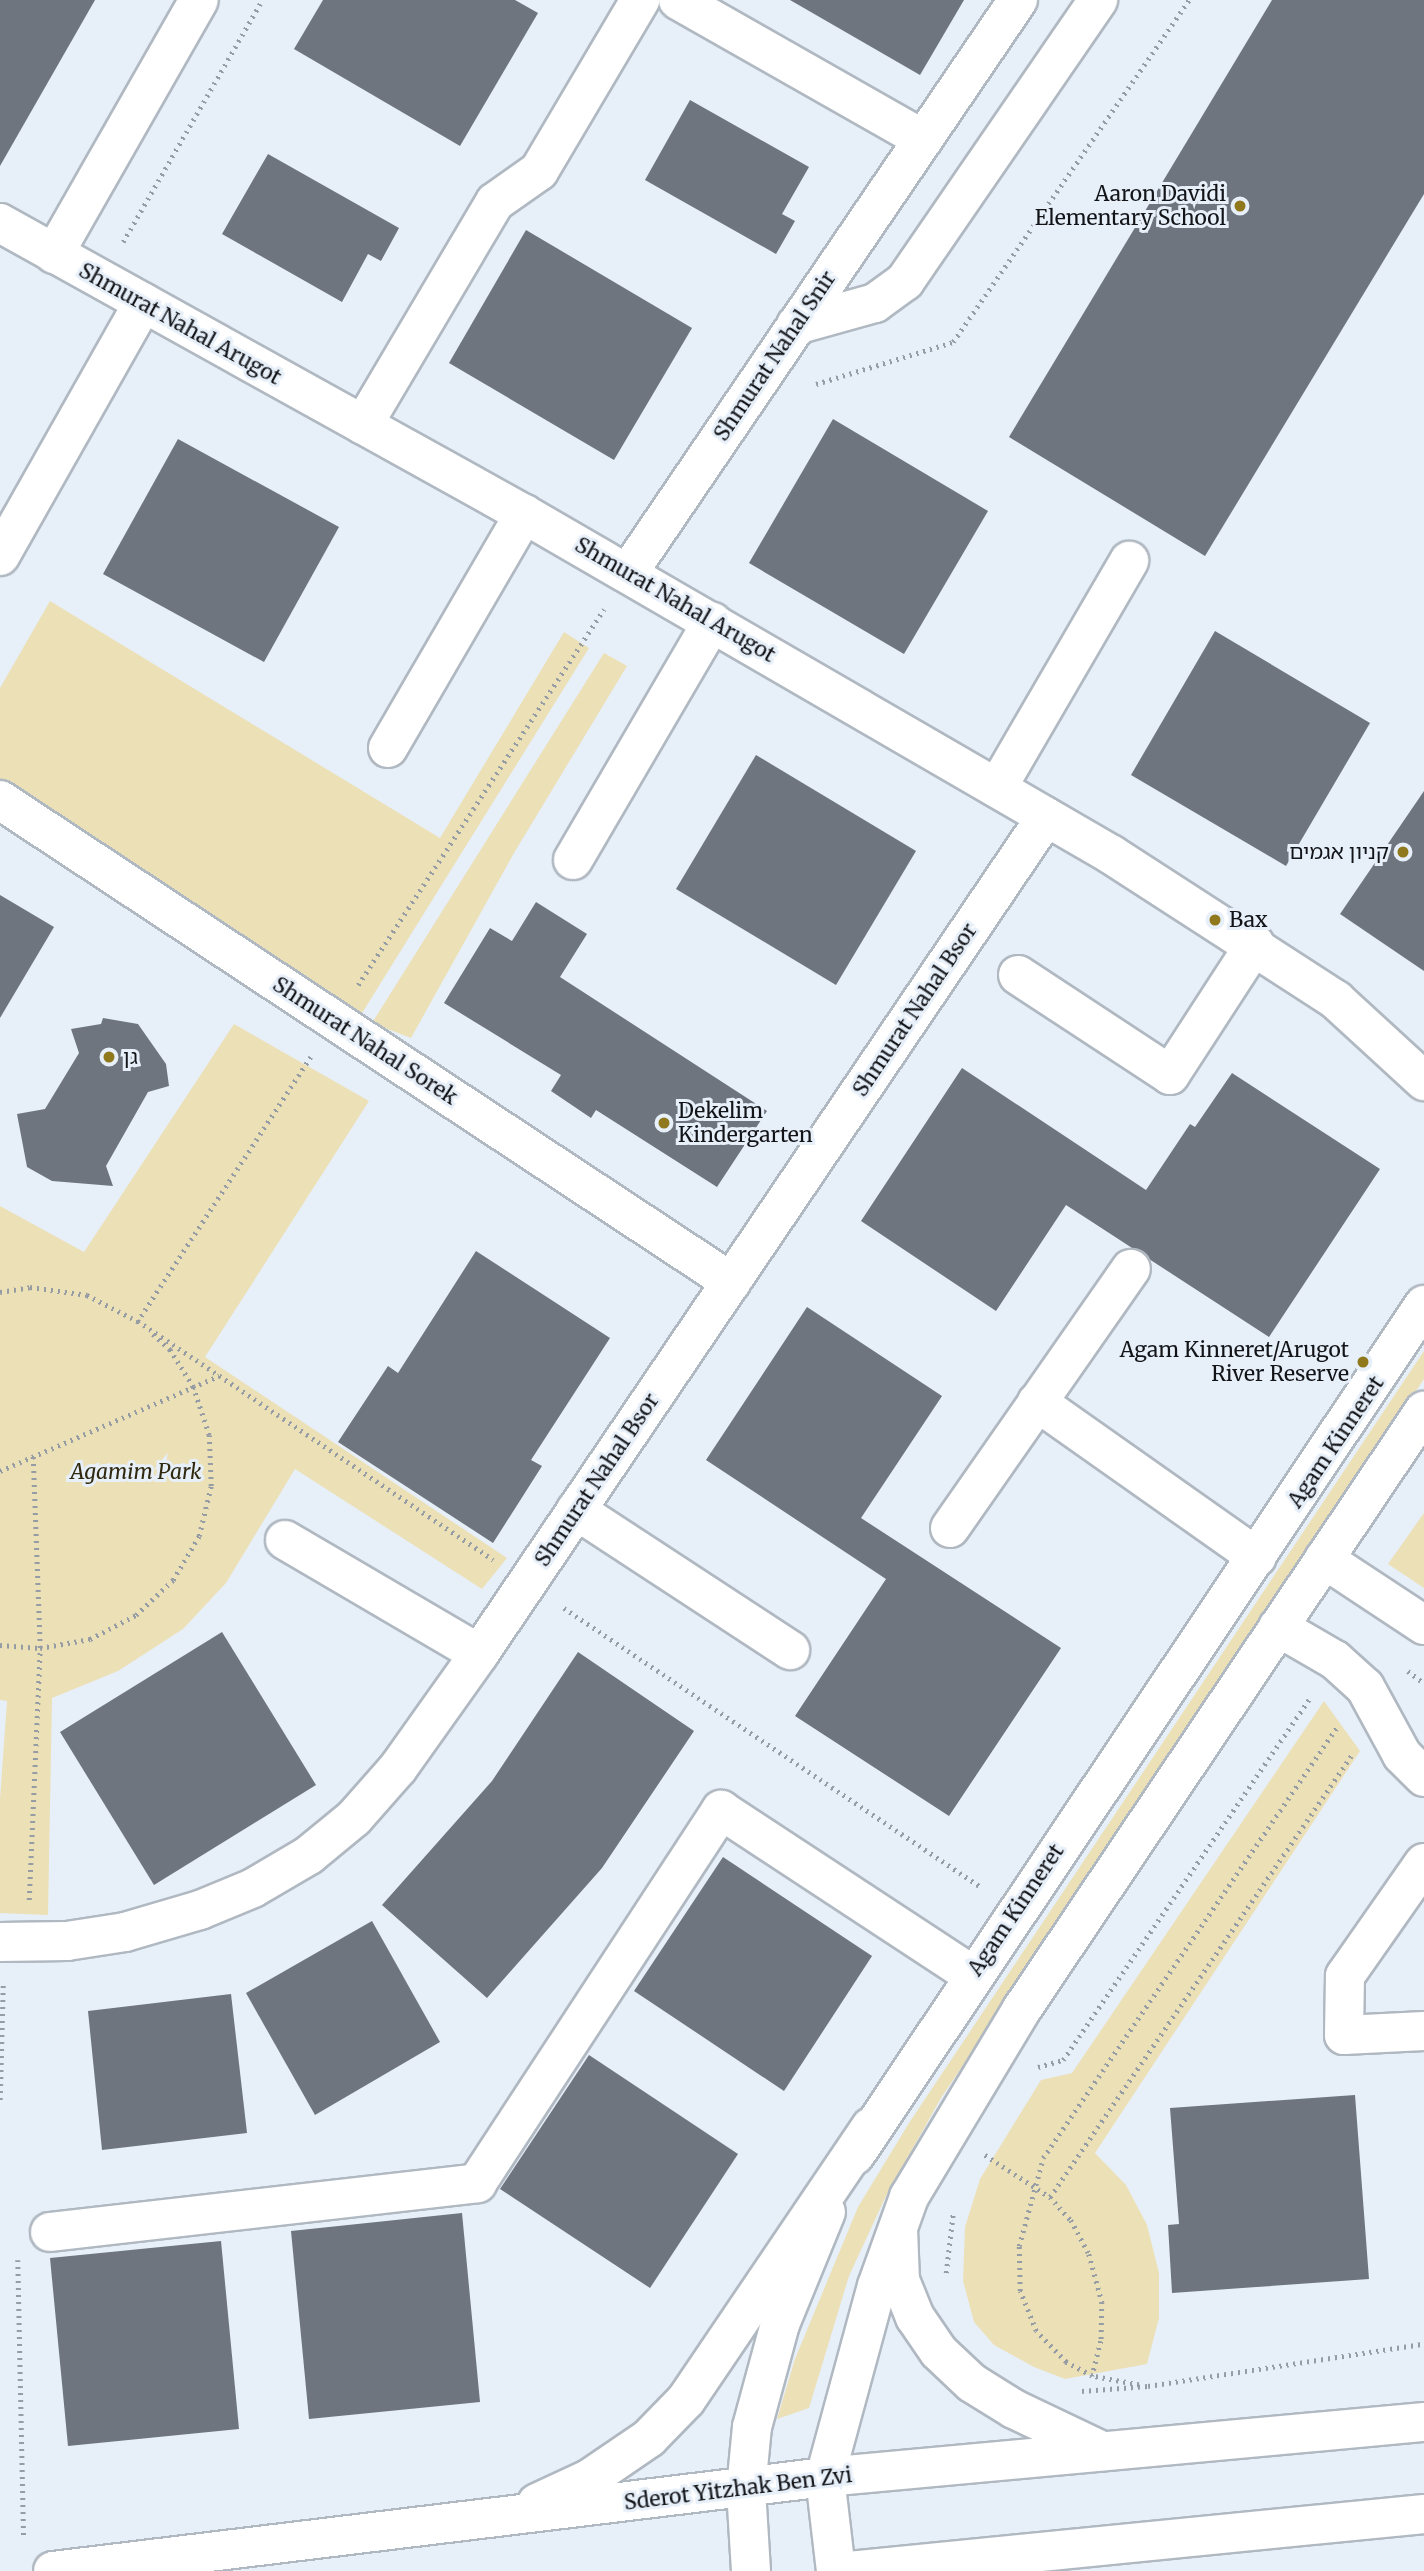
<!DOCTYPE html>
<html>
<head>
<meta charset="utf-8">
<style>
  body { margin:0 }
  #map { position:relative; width:1424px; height:2571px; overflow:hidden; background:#e7eff9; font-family:Merriweather,"Noto Sans Hebrew",serif }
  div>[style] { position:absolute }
  .green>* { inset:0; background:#ece0b7 }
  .building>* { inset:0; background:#6e757e }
  .path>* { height:4.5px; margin-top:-2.25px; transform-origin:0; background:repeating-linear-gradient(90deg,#969ca3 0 2px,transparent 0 7px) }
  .roads { filter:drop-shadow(2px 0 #b0b8c1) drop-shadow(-2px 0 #b0b8c1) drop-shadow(0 2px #b0b8c1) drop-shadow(0 -2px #b0b8c1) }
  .minor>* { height:38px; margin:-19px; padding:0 19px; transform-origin:19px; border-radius:19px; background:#fff }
  .major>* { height:38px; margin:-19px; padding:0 19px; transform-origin:19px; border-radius:19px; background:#fff }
  .dots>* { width:19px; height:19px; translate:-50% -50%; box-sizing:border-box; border:4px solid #e7eff9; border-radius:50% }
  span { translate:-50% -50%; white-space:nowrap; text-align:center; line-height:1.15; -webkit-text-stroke:6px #e7eff9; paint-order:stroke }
  .poi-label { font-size:21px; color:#121418 }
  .right { translate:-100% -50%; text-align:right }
  .left { translate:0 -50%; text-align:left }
  .street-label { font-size:21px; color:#121418 }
  .park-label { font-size:21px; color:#30290f; font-style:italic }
</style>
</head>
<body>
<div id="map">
  <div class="green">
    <div style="clip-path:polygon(50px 601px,440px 838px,564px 632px,589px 648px,359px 1018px,0 795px,0 688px)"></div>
    <div style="clip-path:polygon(604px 653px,627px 666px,514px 853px,411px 1038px,372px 1023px)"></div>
    <div style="clip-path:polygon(234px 1024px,369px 1101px,205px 1357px,507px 1558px,482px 1589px,295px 1469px,226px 1583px,183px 1629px,118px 1671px,52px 1698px,48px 1915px,0 1913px,0 1799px,7px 1701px,0 1700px,0 1206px,84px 1252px)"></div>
    <div style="clip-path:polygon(1424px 1351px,1424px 1379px,941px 2098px,886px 2196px,849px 2276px,809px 2408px,777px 2419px,795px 2359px,858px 2207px,909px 2123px)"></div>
    <div style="clip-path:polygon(1424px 1513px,1424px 1588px,1388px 1564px)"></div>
    <div style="clip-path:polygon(1324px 1701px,1360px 1751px,1095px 2153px,1126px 2185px,1147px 2225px,1159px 2273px,1159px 2318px,1147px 2364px,1065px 2379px,1034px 2367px,994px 2345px,974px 2322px,963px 2281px,965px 2227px,980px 2179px,1041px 2080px,1072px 2073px)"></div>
  </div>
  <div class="building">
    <div style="clip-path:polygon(0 0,95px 0,0 166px)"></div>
    <div style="clip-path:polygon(323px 0,515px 0,538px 13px,460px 146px,294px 49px)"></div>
    <div style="clip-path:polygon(790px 0,964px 0,920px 75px)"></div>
    <div style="clip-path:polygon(1272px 0,1424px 0,1424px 194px,1205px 556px,1009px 437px)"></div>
    <div style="clip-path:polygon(690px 100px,809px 167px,782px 214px,795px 221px,776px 254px,645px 180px)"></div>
    <div style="clip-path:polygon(268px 154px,399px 228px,381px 261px,368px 254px,342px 302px,222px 234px)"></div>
    <div style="clip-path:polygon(526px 230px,692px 328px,614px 460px,449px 363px)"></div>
    <div style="clip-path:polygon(833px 419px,988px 511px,904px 654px,749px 563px)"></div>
    <div style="clip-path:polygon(178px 439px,339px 527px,264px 662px,103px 574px)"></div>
    <div style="clip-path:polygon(1215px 631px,1370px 723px,1286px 866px,1131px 775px)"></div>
    <div style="clip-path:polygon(756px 755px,916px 851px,836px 985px,676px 889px)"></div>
    <div style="clip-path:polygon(1424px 791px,1424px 971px,1340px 914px)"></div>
    <div style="clip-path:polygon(0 895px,54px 927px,0 1018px)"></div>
    <div style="clip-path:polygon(536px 902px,587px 934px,560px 977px,767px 1111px,717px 1187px,596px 1110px,591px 1118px,551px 1091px,561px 1075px,444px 1003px,490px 928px,512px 941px)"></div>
    <div style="clip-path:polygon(103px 1018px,138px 1024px,166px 1064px,169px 1086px,148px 1092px,106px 1166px,113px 1186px,52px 1181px,27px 1167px,17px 1114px,45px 1109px,79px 1053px,71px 1029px,101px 1024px)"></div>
    <div style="clip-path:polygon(962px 1068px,1146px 1190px,1190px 1124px,1195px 1127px,1232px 1073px,1380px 1169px,1269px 1337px,1066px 1205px,996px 1311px,861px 1221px)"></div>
    <div style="clip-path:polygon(476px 1251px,610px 1338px,531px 1460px,542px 1466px,493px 1543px,338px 1442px,388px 1366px,398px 1373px)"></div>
    <div style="clip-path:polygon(807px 1307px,942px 1396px,861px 1518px,1061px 1648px,949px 1816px,795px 1716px,886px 1579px,706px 1460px)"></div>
    <div style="clip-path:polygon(222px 1632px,316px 1785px,154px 1885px,60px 1732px)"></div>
    <div style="clip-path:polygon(578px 1652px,694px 1731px,602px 1868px,487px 1998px,382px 1905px,492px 1781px)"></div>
    <div style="clip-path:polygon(723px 1857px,872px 1956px,784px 2091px,634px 1991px)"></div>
    <div style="clip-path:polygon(372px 1921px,440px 2042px,315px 2115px,246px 1993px)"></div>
    <div style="clip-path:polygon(231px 1994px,247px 2133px,102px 2150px,88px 2011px)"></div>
    <div style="clip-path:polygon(589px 2055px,738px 2154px,650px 2288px,500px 2189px)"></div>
    <div style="clip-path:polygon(1355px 2095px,1369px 2279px,1172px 2293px,1168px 2225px,1179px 2224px,1170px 2108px)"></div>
    <div style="clip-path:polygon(462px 2213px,480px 2402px,309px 2419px,291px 2231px)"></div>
    <div style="clip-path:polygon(221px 2241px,239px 2429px,68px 2446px,50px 2258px)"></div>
  </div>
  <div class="path">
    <div style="left:123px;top:242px;width:279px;rotate:-60.1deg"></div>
    <div style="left:816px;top:384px;width:143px;rotate:-17deg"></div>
    <div style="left:953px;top:342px;width:416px;rotate:-55.4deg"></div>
    <div style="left:358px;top:985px;width:449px;rotate:-56.8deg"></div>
    <div style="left:311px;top:1057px;width:316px;rotate:123.2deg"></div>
    <div style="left:138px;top:1321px;width:428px;rotate:33.9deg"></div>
    <div style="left:0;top:1292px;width:30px;rotate:-9deg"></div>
    <div style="left:30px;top:1287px;width:58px;rotate:8deg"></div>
    <div style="left:87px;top:1295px;width:59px;rotate:27.4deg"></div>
    <div style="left:0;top:1471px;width:239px;rotate:-23.5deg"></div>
    <div style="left:564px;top:1608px;width:502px;rotate:33.79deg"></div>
    <div style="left:0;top:1645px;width:40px;rotate:4.3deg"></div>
    <div style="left:40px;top:1648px;width:51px;rotate:-10.2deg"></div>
    <div style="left:90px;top:1639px;width:52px;rotate:-27.6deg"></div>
    <div style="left:136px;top:1615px;width:51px;rotate:-43.4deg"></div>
    <div style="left:173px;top:1580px;width:51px;rotate:-59.4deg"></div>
    <div style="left:199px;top:1536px;width:51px;rotate:-76.5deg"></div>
    <div style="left:211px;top:1486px;width:51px;rotate:-92.2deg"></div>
    <div style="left:209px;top:1435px;width:51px;rotate:-108.4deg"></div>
    <div style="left:193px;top:1387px;width:44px;rotate:-121.9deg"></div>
    <div style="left:170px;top:1350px;width:27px;rotate:-138deg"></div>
    <div style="left:1408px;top:1671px;width:20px;rotate:37deg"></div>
    <div style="left:29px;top:1900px;width:252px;rotate:-87.5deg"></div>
    <div style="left:40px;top:1648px;width:192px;rotate:-92.1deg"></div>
    <div style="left:1038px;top:2067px;width:26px;rotate:-16deg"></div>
    <div style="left:1063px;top:2060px;width:440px;rotate:-55.7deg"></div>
    <div style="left:0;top:2100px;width:115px;rotate:-88.5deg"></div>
    <div style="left:985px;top:2155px;width:77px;rotate:32.9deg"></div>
    <div style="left:1050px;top:2197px;width:31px;rotate:48deg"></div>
    <div style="left:1071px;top:2220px;width:38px;rotate:62deg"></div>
    <div style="left:1089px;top:2254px;width:50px;rotate:74.8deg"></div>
    <div style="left:1102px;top:2302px;width:39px;rotate:91deg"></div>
    <div style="left:1101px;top:2341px;width:36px;rotate:104deg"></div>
    <div style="left:1050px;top:2197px;width:534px;rotate:-55.68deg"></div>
    <div style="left:18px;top:2260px;width:279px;rotate:88.8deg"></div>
    <div style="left:946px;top:2273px;width:60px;rotate:-83.3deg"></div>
    <div style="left:1139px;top:2385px;width:48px;rotate:-169.2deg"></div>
    <div style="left:1092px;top:2376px;width:30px;rotate:-152deg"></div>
    <div style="left:1066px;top:2362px;width:43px;rotate:-134.1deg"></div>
    <div style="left:1036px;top:2331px;width:43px;rotate:-111.8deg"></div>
    <div style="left:1020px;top:2291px;width:45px;rotate:-91.3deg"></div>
    <div style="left:1019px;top:2246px;width:91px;rotate:-74.7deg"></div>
    <div style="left:1043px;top:2158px;width:522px;rotate:-55.7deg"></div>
    <div style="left:1082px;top:2391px;width:66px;rotate:-4.3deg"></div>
    <div style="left:1148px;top:2386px;width:279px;rotate:-8.7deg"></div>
  </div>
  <div class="roads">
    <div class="minor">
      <div style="left:678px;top:0;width:282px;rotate:29.6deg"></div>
      <div style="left:0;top:223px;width:599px;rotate:29.05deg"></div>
      <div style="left:524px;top:514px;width:680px;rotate:30.11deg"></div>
      <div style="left:1112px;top:855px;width:267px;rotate:32.9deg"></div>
      <div style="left:1336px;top:1000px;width:120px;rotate:42.6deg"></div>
      <div style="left:54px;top:254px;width:292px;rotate:-60.3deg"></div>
      <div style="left:796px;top:325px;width:82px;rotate:-15.6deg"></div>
      <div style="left:875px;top:303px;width:37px;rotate:-36deg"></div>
      <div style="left:905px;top:281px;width:341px;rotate:-55.5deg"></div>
      <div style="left:363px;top:425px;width:259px;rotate:-59.4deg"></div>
      <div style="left:495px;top:202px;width:54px;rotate:-35.2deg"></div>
      <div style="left:539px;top:171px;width:199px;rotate:-59.4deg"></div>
      <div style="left:0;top:556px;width:291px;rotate:-60.5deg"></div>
      <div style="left:628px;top:573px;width:693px;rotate:-55.76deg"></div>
      <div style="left:388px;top:748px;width:271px;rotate:-59.8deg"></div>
      <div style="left:997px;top:788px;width:263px;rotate:-59.8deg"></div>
      <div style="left:0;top:800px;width:876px;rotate:33.4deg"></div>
      <div style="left:573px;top:860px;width:276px;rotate:-59.7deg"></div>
      <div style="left:1018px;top:975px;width:182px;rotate:33.3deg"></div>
      <div style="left:1170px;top:1075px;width:156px;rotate:-57deg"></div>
      <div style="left:1037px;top:1402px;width:269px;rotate:35.2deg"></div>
      <div style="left:576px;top:1510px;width:256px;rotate:33.2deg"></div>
      <div style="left:950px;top:1528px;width:316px;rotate:-55.1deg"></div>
      <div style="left:285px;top:1540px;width:225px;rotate:30.4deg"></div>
      <div style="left:1324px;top:1559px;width:120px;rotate:33.4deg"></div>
      <div style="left:1278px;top:1627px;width:66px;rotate:30.1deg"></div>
      <div style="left:1335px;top:1660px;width:40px;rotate:42deg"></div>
      <div style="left:1365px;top:1687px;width:77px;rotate:61.4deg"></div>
      <div style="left:1402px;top:1755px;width:31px;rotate:45deg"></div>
      <div style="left:1424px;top:1863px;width:138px;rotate:125deg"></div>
      <div style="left:1345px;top:1976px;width:59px;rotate:91deg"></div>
      <div style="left:1344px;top:2035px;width:80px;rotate:-2.9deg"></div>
      <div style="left:0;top:1942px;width:67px;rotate:-0.9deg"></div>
      <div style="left:67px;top:1941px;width:59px;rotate:-8.8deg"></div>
      <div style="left:125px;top:1932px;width:78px;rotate:-16.3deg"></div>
      <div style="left:200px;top:1910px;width:57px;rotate:-22.5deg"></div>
      <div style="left:253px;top:1888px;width:65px;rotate:-30.5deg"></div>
      <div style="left:309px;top:1855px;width:58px;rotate:-39.4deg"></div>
      <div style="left:354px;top:1818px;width:67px;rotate:-48.7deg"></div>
      <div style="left:398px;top:1768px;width:140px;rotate:-54.6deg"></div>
      <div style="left:479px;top:1654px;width:1011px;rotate:-55.89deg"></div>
      <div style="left:855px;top:2155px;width:1023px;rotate:-56.2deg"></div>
      <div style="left:50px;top:2232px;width:430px;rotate:-6.5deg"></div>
      <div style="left:477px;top:2183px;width:446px;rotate:-56.8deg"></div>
      <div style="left:721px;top:1810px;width:300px;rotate:33.3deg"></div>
      <div style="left:751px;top:2571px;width:82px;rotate:-93.5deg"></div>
      <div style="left:746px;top:2489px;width:62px;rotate:-84.5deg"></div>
      <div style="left:752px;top:2427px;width:107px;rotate:-74.8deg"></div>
      <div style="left:780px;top:2324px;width:121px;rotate:-67.7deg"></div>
      <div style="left:836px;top:2571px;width:95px;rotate:-96.7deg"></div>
      <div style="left:825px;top:2477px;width:198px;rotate:-74.8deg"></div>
      <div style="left:877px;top:2286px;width:95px;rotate:-70.2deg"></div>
      <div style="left:909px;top:2197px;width:219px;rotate:-59deg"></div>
      <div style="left:1022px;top:2009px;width:721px;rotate:-56.09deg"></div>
    </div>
    <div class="major">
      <div style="left:898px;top:2229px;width:51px;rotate:87.8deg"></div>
      <div style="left:900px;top:2280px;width:40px;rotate:68deg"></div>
      <div style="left:915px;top:2317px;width:42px;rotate:55.6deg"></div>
      <div style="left:939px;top:2352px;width:45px;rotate:43.2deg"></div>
      <div style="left:972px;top:2383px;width:49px;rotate:31.8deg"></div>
      <div style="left:1014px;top:2409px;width:98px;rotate:25.5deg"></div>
      <div style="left:537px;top:2503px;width:57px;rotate:-24.8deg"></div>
      <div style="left:589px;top:2479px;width:73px;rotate:-34.3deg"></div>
      <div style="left:649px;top:2438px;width:53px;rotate:-45.8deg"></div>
      <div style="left:686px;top:2400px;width:330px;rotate:-55.9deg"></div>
      <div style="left:53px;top:2571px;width:778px;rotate:-6.94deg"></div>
      <div style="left:825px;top:2477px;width:602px;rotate:-5.25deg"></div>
      <div style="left:849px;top:2571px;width:578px;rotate:-5.66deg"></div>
    </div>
  </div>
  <div class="dots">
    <div style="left:1240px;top:206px;background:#90781d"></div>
    <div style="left:1403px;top:852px;background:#90781d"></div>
    <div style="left:1215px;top:920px;background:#90781d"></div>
    <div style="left:109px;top:1057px;background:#90781d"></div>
    <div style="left:664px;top:1123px;background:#90781d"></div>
    <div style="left:1363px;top:1362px;background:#90781d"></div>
  </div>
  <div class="poi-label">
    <span class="right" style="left:1226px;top:206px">Aaron Davidi<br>Elementary School</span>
    <span class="right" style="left:1389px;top:852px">קניון אגמים</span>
    <span class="left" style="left:1229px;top:920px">Bax</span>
    <span class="left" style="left:123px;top:1057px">גן</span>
    <span class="left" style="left:678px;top:1123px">Dekelim<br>Kindergarten</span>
    <span class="right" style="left:1349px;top:1362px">Agam Kinneret/Arugot<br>River Reserve</span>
  </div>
  <div class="street-label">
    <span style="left:180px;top:324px;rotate:29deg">Shmurat Nahal Arugot</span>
    <span style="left:775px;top:356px;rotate:-56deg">Shmurat Nahal Snir</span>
    <span style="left:675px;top:600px;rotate:30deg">Shmurat Nahal Arugot</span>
    <span style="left:915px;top:1010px;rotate:-56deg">Shmurat Nahal Bsor</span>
    <span style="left:365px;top:1041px;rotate:33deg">Shmurat Nahal Sorek</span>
    <span style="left:1336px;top:1442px;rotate:-56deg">Agam Kinneret</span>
    <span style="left:597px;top:1480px;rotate:-56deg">Shmurat Nahal Bsor</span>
    <span style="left:1016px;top:1910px;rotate:-56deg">Agam Kinneret</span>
    <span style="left:738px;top:2489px;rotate:-7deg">Sderot Yitzhak Ben Zvi</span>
  </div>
  <div class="park-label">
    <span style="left:136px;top:1472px">Agamim Park</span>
  </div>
</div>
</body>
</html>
